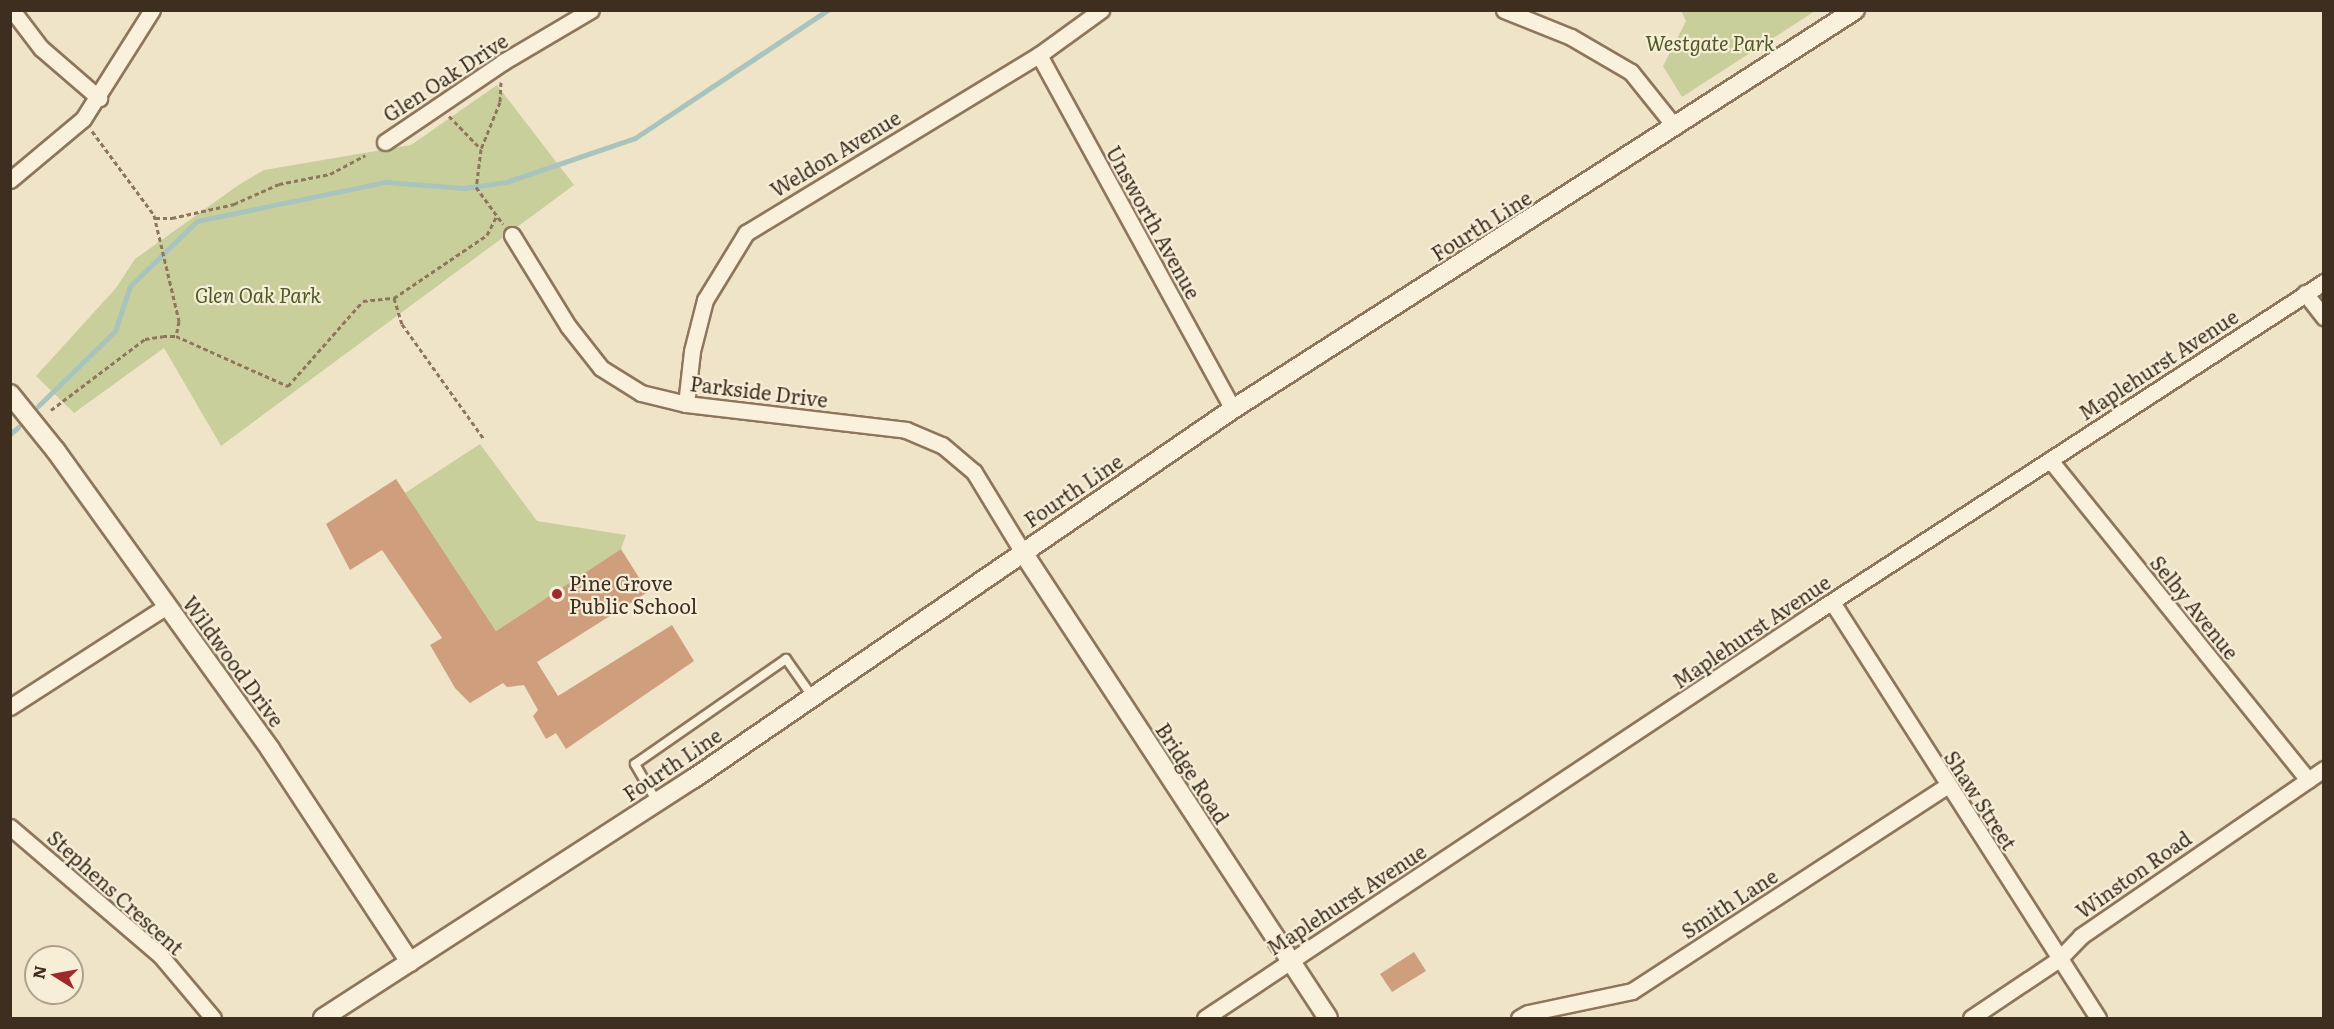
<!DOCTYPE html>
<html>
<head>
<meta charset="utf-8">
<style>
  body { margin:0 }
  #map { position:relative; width:2334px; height:1029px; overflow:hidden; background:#f0e4c8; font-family:Literata,serif }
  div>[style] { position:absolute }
  .green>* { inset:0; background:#c9cf9b }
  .stream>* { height:5px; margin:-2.5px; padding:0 2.5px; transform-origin:2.5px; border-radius:2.5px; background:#a9c4bc }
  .building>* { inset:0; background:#cf9f7d }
  .path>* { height:3px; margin-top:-1.5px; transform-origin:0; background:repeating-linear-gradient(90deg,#8d765c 0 4.5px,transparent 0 7.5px) }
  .roads { filter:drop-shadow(2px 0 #8d765c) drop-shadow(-2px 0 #8d765c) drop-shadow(0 2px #8d765c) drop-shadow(0 -2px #8d765c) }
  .service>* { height:8px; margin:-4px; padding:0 4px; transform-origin:4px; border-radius:4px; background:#faf1dc }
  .minor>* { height:15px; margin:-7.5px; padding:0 7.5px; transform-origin:7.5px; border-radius:7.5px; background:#faf1dc }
  .tertiary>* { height:18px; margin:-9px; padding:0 9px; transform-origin:9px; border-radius:9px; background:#faf1dc }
  .dots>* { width:16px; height:16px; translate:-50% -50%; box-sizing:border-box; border:3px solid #f7eed8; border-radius:50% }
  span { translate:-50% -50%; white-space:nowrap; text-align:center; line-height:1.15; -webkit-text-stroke:4.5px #f7eed8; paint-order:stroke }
  .park-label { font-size:20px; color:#4d5a26; font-style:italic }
  .street-label { font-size:20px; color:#3d2e20 }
  .poi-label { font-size:20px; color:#3d2e20 }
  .left { translate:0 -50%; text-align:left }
  .frame { position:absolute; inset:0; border:12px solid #3d2e20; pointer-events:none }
  .north { position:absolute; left:24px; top:945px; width:60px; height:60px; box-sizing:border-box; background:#f7eed8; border:2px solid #ada18e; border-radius:50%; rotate:281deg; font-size:16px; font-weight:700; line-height:24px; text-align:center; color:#3d2e20 }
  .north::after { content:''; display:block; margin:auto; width:21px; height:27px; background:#9e2a2b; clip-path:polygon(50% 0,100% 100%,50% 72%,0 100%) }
</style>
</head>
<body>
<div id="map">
  <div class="green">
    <div style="clip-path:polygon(1681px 11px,1815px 11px,1682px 97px,1663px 66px,1686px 21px)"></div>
    <div style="clip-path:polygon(497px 85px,574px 185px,221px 446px,164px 348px,74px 413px,36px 376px,116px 288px,135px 259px,240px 184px,264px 170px,411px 145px)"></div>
    <div style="clip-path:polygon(480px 444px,537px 521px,626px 535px,621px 549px,496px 631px,405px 493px)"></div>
  </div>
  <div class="stream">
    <div style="left:38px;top:406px;width:107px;rotate:-44.2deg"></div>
    <div style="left:115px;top:331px;width:47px;rotate:-71.6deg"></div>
    <div style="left:130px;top:286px;width:93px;rotate:-44.1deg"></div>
    <div style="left:197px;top:221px;width:193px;rotate:-11.7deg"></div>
    <div style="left:386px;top:182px;width:78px;rotate:4.4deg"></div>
    <div style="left:464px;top:188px;width:42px;rotate:-8.1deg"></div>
    <div style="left:506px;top:182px;width:136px;rotate:-18.8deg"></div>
    <div style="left:635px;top:138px;width:232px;rotate:-33.6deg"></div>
    <div style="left:10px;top:434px;width:11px;rotate:-41deg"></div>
  </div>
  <div class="building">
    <div style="clip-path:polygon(396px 479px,496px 631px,621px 549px,648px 592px,537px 662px,558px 696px,672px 625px,694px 661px,566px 749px,556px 733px,546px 739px,533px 716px,538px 710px,524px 685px,507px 687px,503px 683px,470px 703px,455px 688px,430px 645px,442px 638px,382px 550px,350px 570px,326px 524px)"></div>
    <div style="clip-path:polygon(1414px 952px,1426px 971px,1392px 992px,1380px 974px)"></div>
  </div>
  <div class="path">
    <div style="left:501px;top:82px;width:20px;rotate:93deg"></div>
    <div style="left:500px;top:102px;width:51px;rotate:112deg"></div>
    <div style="left:481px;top:149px;width:38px;rotate:97deg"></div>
    <div style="left:476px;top:187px;width:46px;rotate:53.9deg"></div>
    <div style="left:449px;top:116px;width:46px;rotate:45.9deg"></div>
    <div style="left:92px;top:131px;width:104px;rotate:53.6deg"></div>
    <div style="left:154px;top:215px;width:109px;rotate:76.7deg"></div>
    <div style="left:179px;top:321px;width:15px;rotate:101deg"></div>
    <div style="left:155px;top:218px;width:17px"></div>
    <div style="left:172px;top:218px;width:64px;rotate:-12.7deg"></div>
    <div style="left:234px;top:204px;width:49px;rotate:-24deg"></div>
    <div style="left:279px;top:184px;width:52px;rotate:-11.1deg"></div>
    <div style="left:330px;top:174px;width:40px;rotate:-28deg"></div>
    <div style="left:394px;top:298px;width:27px;rotate:73deg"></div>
    <div style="left:402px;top:324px;width:141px;rotate:54.5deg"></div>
    <div style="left:51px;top:410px;width:118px;rotate:-37.1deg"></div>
    <div style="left:145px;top:339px;width:18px;rotate:-9deg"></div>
    <div style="left:163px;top:336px;width:13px"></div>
    <div style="left:176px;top:336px;width:123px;rotate:24.1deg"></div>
    <div style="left:288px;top:386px;width:113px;rotate:-48.6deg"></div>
    <div style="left:363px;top:301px;width:31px;rotate:-6deg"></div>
    <div style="left:394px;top:298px;width:112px;rotate:-34.1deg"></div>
    <div style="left:487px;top:235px;width:20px;rotate:-63deg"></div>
  </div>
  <div class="roads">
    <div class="service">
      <div style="left:657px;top:802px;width:44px;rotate:-120.1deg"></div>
      <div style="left:635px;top:764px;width:184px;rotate:-34.8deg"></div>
      <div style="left:786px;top:659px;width:45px;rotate:54.9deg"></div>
    </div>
    <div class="minor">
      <div style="left:12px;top:10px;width:48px;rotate:52.7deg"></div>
      <div style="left:41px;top:48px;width:77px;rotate:40.8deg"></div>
      <div style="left:1504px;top:10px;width:72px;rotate:21.9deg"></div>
      <div style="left:1571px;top:37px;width:69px;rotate:30.3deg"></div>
      <div style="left:1631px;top:72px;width:70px;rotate:51.3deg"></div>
      <div style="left:1039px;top:55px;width:404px;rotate:61.3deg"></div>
      <div style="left:385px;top:142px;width:143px;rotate:-34.1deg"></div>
      <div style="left:503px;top:62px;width:102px;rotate:-30.6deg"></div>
      <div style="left:10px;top:180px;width:95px;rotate:-39.9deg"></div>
      <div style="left:83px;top:119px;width:129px;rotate:-57.7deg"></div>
      <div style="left:512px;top:235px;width:107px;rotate:58.4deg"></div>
      <div style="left:568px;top:326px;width:53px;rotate:51.8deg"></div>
      <div style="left:601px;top:368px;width:47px;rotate:32deg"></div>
      <div style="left:641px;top:393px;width:46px;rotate:13.7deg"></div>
      <div style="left:686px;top:404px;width:222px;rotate:6.7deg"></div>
      <div style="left:906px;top:430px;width:39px;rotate:23deg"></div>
      <div style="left:942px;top:445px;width:42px;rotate:40.2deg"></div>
      <div style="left:974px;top:472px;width:92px;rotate:58.7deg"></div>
      <div style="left:2305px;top:293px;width:31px;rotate:52deg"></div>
      <div style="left:686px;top:404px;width:53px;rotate:-83.5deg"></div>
      <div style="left:692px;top:351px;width:53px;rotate:-75.7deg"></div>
      <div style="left:705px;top:300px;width:79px;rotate:-58.5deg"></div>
      <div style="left:746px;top:233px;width:343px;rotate:-31.3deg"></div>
      <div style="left:1039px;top:55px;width:77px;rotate:-36deg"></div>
      <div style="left:2050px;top:460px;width:411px;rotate:51.1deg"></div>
      <div style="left:1832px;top:602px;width:494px;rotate:57.4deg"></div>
      <div style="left:10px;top:707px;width:187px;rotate:-32.8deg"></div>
      <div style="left:10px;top:827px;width:197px;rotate:40.5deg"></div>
      <div style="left:160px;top:955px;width:82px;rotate:49.9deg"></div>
      <div style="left:1205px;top:1018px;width:728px;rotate:-33.62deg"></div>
      <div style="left:1811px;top:615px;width:612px;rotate:-32.99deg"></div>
      <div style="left:1519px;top:1018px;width:10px;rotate:-29deg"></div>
      <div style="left:1528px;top:1013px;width:106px;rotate:-11.9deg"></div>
      <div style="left:1632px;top:991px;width:375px;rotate:-33.1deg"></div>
      <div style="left:1971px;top:1018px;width:106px;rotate:-33.8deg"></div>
      <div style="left:2059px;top:959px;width:32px;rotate:-46deg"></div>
      <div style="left:2081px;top:936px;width:295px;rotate:-34.5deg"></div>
    </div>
    <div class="tertiary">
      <div style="left:10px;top:394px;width:73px;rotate:51.1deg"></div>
      <div style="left:56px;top:451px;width:367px;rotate:54.3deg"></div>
      <div style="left:270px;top:749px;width:255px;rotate:56.7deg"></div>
      <div style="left:1022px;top:551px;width:558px;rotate:56.77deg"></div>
      <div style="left:323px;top:1018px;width:440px;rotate:-32.9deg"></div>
      <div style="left:693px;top:779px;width:655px;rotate:-34.42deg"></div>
      <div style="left:1233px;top:409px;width:739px;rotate:-32.68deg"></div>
    </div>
  </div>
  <div class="dots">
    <div style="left:557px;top:594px;background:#9e2a2b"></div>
  </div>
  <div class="park-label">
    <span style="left:1710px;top:42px">Westgate Park</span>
    <span style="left:258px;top:294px">Glen Oak Park</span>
  </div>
  <div class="street-label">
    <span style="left:445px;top:77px;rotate:-33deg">Glen Oak Drive</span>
    <span style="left:835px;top:153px;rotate:-31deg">Weldon Avenue</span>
    <span style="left:1154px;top:222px;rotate:61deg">Unsworth Avenue</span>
    <span style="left:1481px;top:225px;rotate:-32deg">Fourth Line</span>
    <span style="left:2158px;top:364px;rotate:-33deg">Maplehurst Avenue</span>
    <span style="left:759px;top:391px;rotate:7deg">Parkside Drive</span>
    <span style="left:1073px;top:490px;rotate:-34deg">Fourth Line</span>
    <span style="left:2195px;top:607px;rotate:51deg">Selby Avenue</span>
    <span style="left:1751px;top:631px;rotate:-34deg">Maplehurst Avenue</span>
    <span style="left:234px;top:661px;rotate:54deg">Wildwood Drive</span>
    <span style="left:672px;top:764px;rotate:-34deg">Fourth Line</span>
    <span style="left:1193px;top:773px;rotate:57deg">Bridge Road</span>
    <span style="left:1981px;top:800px;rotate:57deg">Shaw Street</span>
    <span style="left:2133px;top:874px;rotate:-35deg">Winston Road</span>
    <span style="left:116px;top:892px;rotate:42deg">Stephens Crescent</span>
    <span style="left:1346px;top:899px;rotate:-33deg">Maplehurst Avenue</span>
    <span style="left:1729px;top:903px;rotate:-33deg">Smith Lane</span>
  </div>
  <div class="poi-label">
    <span class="left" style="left:569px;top:594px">Pine Grove<br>Public School</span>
  </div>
  <div class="frame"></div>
  <div class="north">N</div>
</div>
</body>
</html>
